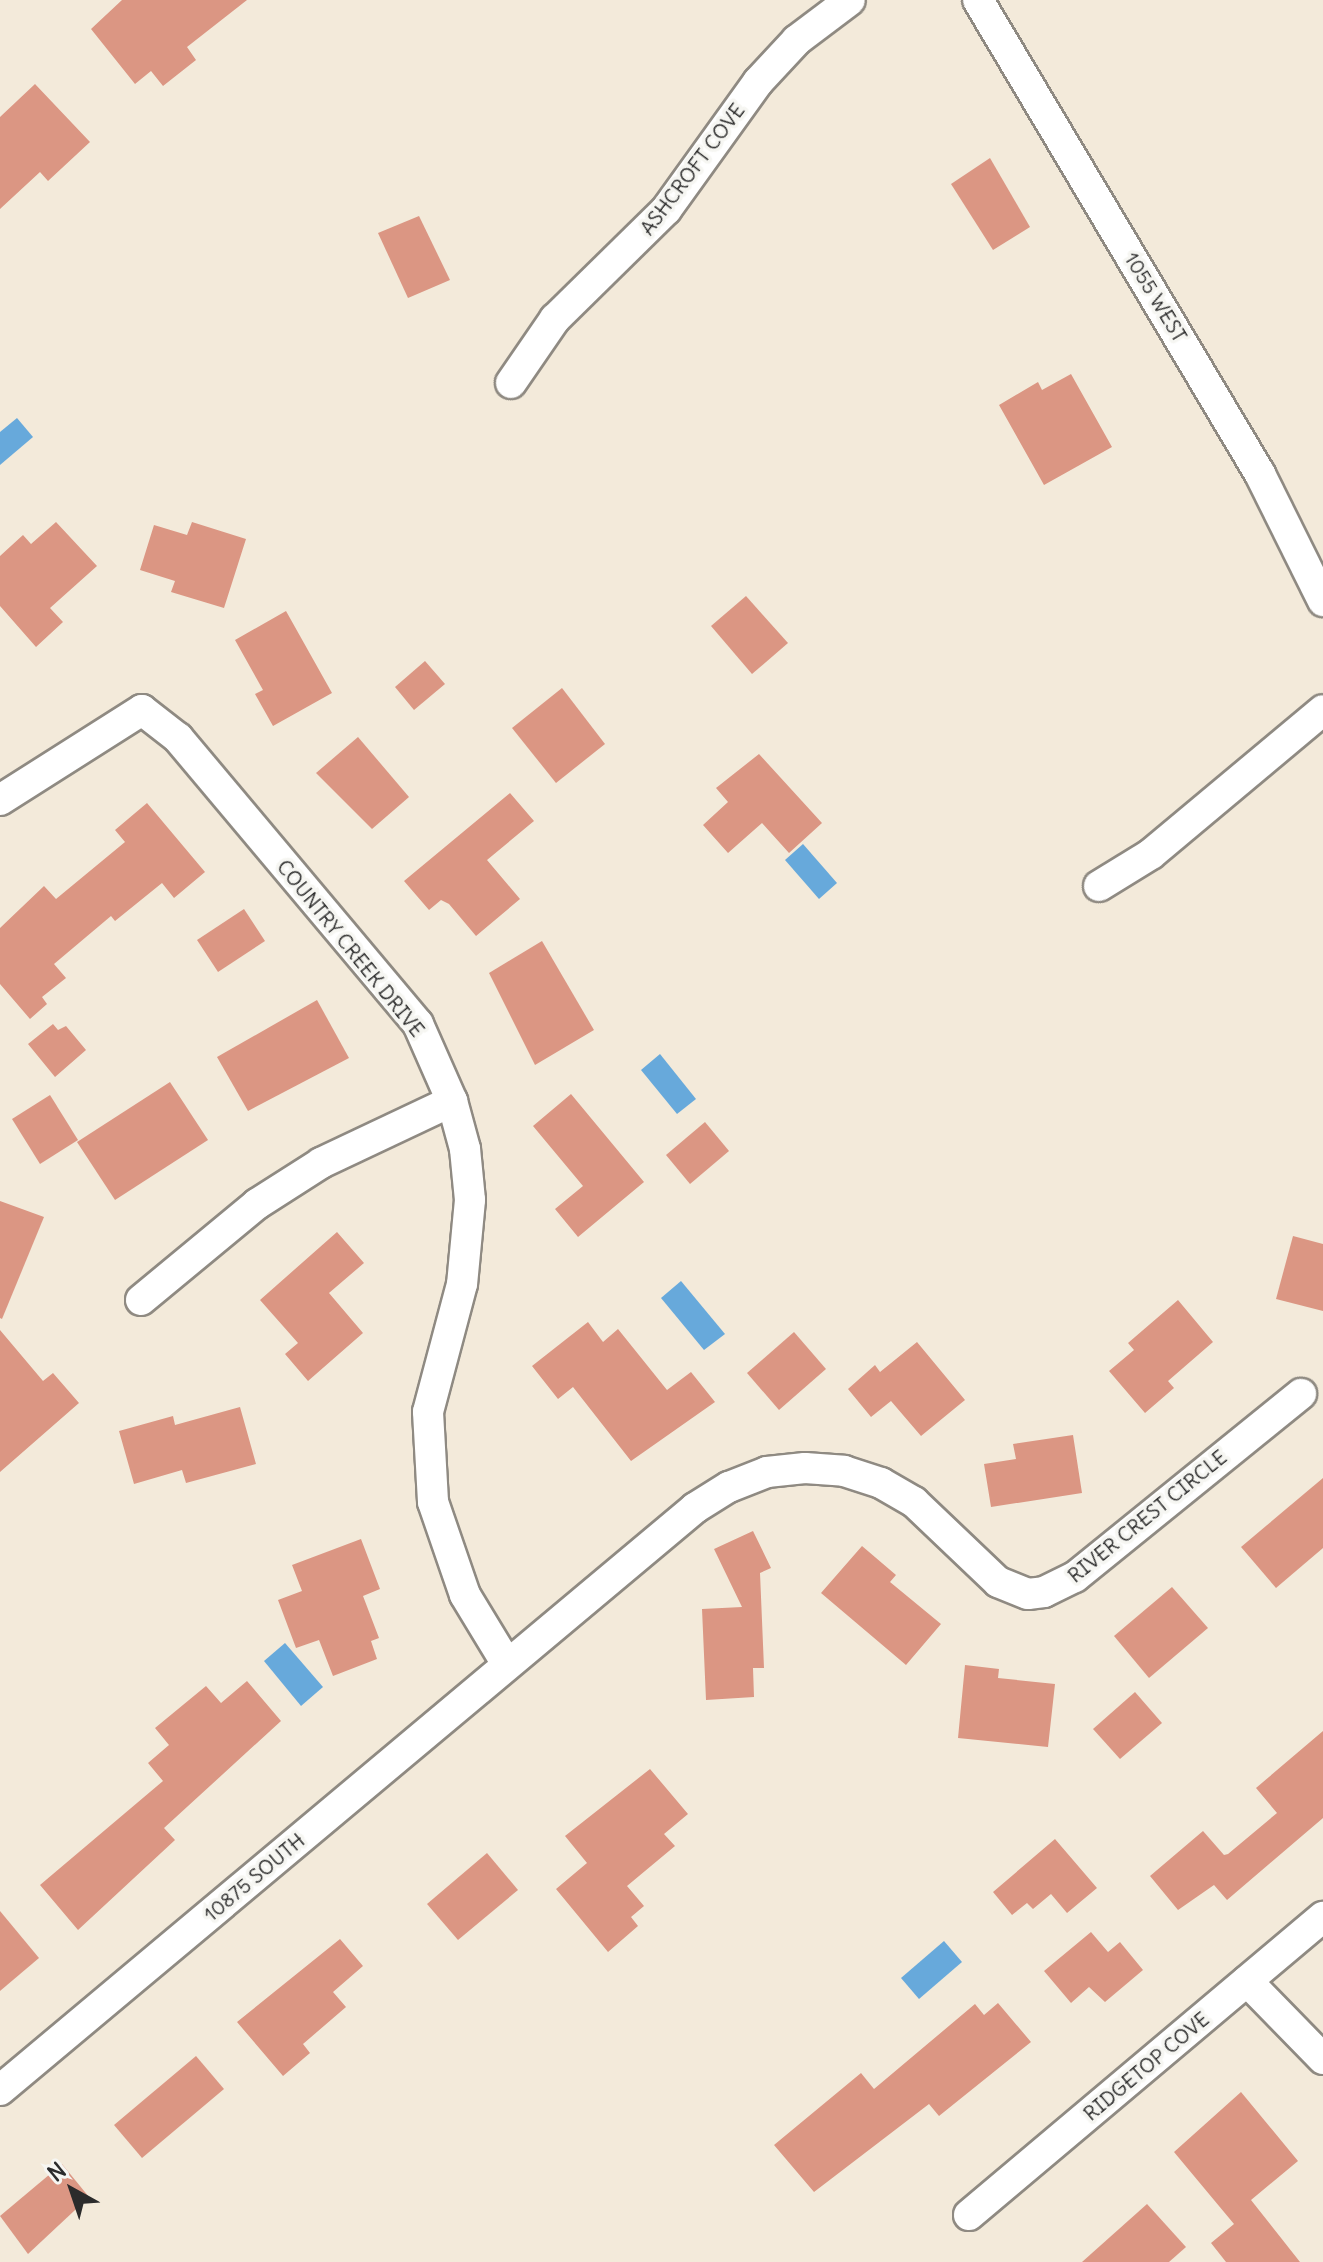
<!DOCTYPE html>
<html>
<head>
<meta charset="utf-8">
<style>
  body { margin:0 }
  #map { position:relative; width:1323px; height:2262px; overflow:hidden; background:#f3eada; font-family:Delius,sans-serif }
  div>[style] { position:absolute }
  .water>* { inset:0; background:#67a9db }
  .building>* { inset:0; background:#db9683 }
  .roads { filter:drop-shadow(2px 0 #8f8a82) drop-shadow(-2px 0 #8f8a82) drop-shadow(0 2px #8f8a82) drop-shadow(0 -2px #8f8a82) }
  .street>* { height:30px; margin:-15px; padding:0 15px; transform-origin:15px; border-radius:15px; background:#fff }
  span { translate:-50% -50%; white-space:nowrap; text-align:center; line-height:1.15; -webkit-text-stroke:7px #f6f6f2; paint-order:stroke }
  .street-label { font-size:20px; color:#2b2b2b }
  .north { position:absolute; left:32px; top:2150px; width:80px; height:80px; -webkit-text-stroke:6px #f6f6f2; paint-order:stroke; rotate:320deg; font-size:22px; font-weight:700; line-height:32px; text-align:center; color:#2b2b2b }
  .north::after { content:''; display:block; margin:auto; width:28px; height:36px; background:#2b2b2b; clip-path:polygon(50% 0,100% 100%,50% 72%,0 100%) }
</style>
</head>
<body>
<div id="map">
  <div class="water">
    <div style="clip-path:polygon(17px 418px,33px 437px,0 465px,0 432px)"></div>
    <div style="clip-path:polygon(803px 844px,837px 883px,819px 899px,785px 860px)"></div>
    <div style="clip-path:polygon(660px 1054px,696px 1099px,677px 1114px,641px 1070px)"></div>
    <div style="clip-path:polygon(681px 1281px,725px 1334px,704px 1350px,661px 1298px)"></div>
    <div style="clip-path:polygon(285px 1643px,323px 1687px,301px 1706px,264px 1661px)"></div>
    <div style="clip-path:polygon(944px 1941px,962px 1962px,919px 1999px,901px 1978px)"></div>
  </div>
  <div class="building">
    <div style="clip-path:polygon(122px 0,247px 0,187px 47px,196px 60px,163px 86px,151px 71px,135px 84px,91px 29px)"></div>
    <div style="clip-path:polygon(35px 84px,90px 142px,48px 181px,40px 172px,0 209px,0 117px)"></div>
    <div style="clip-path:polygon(990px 158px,1030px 227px,993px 250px,951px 184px)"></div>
    <div style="clip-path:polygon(419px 216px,450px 280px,408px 298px,378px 233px)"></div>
    <div style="clip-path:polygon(1071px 374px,1112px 447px,1044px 485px,999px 405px,1038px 382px,1042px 390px)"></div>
    <div style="clip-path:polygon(56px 522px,97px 566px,50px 608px,63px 622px,36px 647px,0 606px,0 556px,23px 535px,31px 544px)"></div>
    <div style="clip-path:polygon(192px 522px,246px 539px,224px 608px,171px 592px,175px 581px,140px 570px,154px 525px,187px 535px)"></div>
    <div style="clip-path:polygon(746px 596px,788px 643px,752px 674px,711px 626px)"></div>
    <div style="clip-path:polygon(286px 611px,332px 693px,273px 726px,255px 694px,263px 690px,235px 640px)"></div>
    <div style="clip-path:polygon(425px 661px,445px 684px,414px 710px,395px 687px)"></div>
    <div style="clip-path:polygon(562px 688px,605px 744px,556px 783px,512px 728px)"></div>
    <div style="clip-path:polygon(358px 737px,409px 797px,372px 829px,316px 773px)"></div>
    <div style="clip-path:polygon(759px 754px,822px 823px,789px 853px,762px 823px,728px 853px,703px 825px,728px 802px,716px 788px)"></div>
    <div style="clip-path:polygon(510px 793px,534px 821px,487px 860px,520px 899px,476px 936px,449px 904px,441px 900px,429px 910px,404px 881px)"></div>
    <div style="clip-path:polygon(147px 803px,205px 872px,174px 898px,162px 883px,115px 921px,111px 916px,54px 964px,66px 978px,42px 997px,47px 1004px,30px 1019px,0 984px,0 928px,44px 886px,56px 899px,125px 842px,115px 830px)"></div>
    <div style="clip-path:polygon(244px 909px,265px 941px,218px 972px,197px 940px)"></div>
    <div style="clip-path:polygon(542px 941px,594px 1030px,535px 1065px,489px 973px)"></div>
    <div style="clip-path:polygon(317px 1000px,349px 1058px,248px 1111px,217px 1057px)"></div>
    <div style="clip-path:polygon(53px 1024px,58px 1030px,66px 1026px,86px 1050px,55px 1077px,28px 1044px)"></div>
    <div style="clip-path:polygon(170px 1082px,208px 1140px,115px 1200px,77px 1142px)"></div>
    <div style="clip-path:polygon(571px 1094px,644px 1182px,578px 1237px,555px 1209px,583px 1186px,533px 1126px)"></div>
    <div style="clip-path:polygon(50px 1095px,78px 1140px,40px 1164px,12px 1119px)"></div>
    <div style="clip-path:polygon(705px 1122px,729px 1151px,690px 1184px,666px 1155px)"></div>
    <div style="clip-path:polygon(0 1201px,44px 1217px,2px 1319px,0 1318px)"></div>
    <div style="clip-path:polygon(337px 1232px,364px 1263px,329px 1293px,363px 1333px,308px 1381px,285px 1354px,298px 1343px,260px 1300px)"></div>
    <div style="clip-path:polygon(1293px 1236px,1323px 1244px,1323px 1311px,1276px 1299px)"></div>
    <div style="clip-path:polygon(1178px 1300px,1213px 1342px,1168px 1381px,1174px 1388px,1145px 1413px,1109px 1371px,1134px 1350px,1128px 1343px)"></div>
    <div style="clip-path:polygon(588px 1322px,603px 1342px,618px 1329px,667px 1390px,691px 1372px,715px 1402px,631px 1461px,573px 1387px,558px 1399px,532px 1366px)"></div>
    <div style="clip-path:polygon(0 1330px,43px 1381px,53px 1373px,79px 1403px,0 1472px)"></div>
    <div style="clip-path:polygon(794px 1332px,826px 1369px,779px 1410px,747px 1373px)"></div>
    <div style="clip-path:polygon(917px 1342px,965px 1400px,921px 1436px,891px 1401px,871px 1417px,848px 1389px,875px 1365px,880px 1372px)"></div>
    <div style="clip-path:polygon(240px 1407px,256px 1464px,186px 1483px,182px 1470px,134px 1484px,119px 1431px,173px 1416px,175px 1425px)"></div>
    <div style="clip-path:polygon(1073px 1435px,1082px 1493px,991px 1507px,984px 1464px,1016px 1459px,1013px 1444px)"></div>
    <div style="clip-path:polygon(1323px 1478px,1323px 1548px,1276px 1588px,1241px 1547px)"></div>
    <div style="clip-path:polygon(753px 1531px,771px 1568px,760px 1573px,764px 1668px,753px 1668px,754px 1697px,706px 1700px,702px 1609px,742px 1607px,714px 1549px)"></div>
    <div style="clip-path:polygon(361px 1539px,380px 1589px,363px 1596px,379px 1638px,371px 1641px,377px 1659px,333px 1676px,319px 1640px,296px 1648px,278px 1600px,302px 1591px,292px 1565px)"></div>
    <div style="clip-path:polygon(862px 1546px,896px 1575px,890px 1582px,941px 1624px,906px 1665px,821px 1593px)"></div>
    <div style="clip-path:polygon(1172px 1587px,1208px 1628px,1149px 1678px,1114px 1636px)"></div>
    <div style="clip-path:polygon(965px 1665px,999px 1669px,998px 1678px,1055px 1684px,1048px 1747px,958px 1738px)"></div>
    <div style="clip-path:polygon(247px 1681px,281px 1721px,164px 1828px,175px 1840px,78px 1930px,40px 1885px,163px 1781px,148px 1763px,169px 1745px,155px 1728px,206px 1686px,221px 1703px)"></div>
    <div style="clip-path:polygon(1135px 1692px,1162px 1723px,1120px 1759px,1093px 1729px)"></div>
    <div style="clip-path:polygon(1323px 1731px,1323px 1818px,1227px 1900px,1214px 1885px,1178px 1910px,1150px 1876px,1203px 1831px,1224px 1855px,1228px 1854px,1277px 1813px,1256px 1788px)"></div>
    <div style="clip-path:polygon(650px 1769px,688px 1814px,664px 1834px,675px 1846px,627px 1886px,644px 1906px,631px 1917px,638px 1926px,608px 1952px,556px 1889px,587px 1863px,565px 1836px)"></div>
    <div style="clip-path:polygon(1055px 1839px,1097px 1888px,1067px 1913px,1051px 1894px,1033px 1909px,1027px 1903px,1012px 1915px,993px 1892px)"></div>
    <div style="clip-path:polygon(487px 1853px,518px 1890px,458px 1940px,427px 1904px)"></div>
    <div style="clip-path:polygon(0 1911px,39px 1958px,0 1991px)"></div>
    <div style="clip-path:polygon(1091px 1932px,1108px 1952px,1120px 1942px,1143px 1970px,1105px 2002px,1089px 1987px,1071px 2003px,1044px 1971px)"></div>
    <div style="clip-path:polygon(340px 1939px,363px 1966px,333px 1992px,346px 2007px,303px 2044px,310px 2053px,283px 2076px,237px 2022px)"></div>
    <div style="clip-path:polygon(998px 2003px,1031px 2042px,939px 2116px,929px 2104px,814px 2192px,774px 2145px,861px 2073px,874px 2089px,975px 2004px,984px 2015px)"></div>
    <div style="clip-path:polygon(196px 2056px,224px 2089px,142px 2158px,114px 2125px)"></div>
    <div style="clip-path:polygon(1241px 2092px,1298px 2161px,1251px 2200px,1300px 2262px,1226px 2262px,1211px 2243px,1234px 2224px,1174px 2152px)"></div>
    <div style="clip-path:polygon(62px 2164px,89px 2197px,28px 2254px,0 2216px)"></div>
    <div style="clip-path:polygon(1147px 2204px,1186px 2247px,1169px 2262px,1082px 2262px)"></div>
  </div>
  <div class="roads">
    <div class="street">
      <div style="left:978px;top:0;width:552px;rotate:59.25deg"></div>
      <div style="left:1260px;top:474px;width:142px;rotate:63.6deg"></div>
      <div style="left:511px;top:383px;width:78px;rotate:-55.5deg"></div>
      <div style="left:555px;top:319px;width:156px;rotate:-44.5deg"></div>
      <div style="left:666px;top:210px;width:158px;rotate:-54.3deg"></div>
      <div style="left:758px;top:82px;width:57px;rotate:-47.1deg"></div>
      <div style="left:797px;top:40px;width:66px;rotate:-37deg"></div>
      <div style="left:0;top:800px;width:168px;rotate:-32.4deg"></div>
      <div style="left:142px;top:710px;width:46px;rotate:37.9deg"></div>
      <div style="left:178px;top:738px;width:373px;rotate:50deg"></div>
      <div style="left:418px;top:1024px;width:84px;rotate:66.2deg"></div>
      <div style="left:452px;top:1101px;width:50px;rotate:74.8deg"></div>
      <div style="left:465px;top:1149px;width:51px;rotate:84.4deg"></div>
      <div style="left:470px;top:1200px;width:84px;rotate:95.4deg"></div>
      <div style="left:462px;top:1284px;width:132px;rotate:104.9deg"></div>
      <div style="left:428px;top:1412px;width:90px;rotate:86.8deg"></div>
      <div style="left:433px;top:1502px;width:98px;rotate:71deg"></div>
      <div style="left:465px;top:1595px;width:81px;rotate:58.7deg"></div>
      <div style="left:1099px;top:886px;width:61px;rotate:-31.6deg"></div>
      <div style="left:1151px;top:854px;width:224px;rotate:-39.9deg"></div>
      <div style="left:141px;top:1300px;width:151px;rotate:-39.6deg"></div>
      <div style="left:257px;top:1204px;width:76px;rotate:-32.6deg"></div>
      <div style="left:321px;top:1163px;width:145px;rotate:-25.3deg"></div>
      <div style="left:1247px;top:1981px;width:109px;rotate:45.7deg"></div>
      <div style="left:0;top:2090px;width:907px;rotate:-39.94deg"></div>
      <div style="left:695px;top:1508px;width:40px;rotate:-32deg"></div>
      <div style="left:729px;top:1487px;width:41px;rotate:-21.5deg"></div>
      <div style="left:767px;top:1472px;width:38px;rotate:-6deg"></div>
      <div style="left:805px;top:1468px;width:39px;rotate:4deg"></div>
      <div style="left:844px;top:1471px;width:39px;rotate:18deg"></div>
      <div style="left:881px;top:1483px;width:38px;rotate:30deg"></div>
      <div style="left:914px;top:1502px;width:116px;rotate:43.6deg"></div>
      <div style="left:998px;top:1582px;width:32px;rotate:22deg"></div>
      <div style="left:1028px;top:1594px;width:16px;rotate:-7deg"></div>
      <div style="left:1044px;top:1592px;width:34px;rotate:-26deg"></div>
      <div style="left:1075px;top:1577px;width:291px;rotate:-39deg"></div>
      <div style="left:969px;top:2215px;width:463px;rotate:-40.1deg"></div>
    </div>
  </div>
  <div class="street-label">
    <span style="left:692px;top:169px;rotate:-53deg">ASHCROFT COVE</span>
    <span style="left:1156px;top:297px;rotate:59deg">1055 WEST</span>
    <span style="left:351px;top:948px;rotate:51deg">COUNTRY CREEK DRIVE</span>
    <span style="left:1147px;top:1516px;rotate:-39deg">RIVER CREST CIRCLE</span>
    <span style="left:254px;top:1877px;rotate:-40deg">10875 SOUTH</span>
    <span style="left:1146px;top:2066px;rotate:-40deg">RIDGETOP COVE</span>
  </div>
  <div class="north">N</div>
</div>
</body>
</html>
